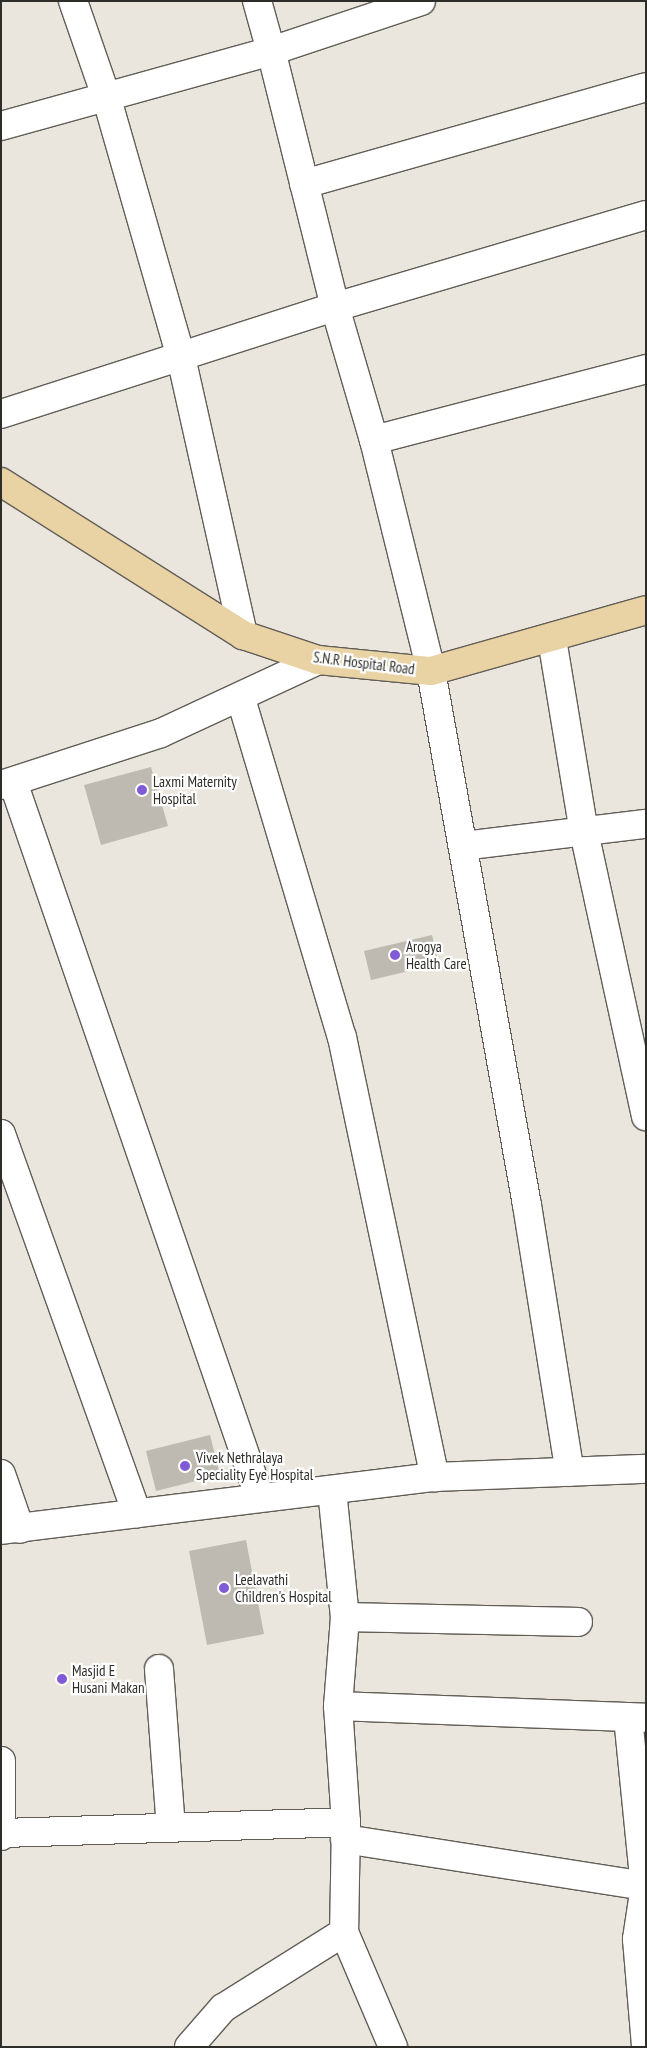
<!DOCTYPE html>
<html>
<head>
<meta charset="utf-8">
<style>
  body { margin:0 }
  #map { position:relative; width:647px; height:2048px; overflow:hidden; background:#eae6dd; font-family:"PT Sans Narrow",sans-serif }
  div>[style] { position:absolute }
  .building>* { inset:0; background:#bebab1 }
  .roads { filter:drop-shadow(1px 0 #625e57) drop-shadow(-1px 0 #625e57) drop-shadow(0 1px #625e57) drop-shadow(0 -1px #625e57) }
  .minor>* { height:28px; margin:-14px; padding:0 14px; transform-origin:14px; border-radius:14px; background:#fff }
  .major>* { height:28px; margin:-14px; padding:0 14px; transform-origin:14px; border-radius:14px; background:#e9d3a4 }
  .dots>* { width:14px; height:14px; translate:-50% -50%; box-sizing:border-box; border:2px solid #fff; border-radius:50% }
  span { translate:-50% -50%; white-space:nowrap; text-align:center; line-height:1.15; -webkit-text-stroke:4.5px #fff; paint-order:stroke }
  .street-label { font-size:15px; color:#2e2d29 }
  .poi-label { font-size:15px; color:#2e2d29 }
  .left { translate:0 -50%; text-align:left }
  .frame { position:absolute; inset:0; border:2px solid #2e2d29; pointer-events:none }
</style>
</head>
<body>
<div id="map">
  <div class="building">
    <div style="clip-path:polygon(151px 767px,168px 826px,101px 845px,84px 785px)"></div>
    <div style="clip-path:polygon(432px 935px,439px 964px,371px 980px,364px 951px)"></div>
    <div style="clip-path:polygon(210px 1435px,220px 1475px,156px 1491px,146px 1451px)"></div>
    <div style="clip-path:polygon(246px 1540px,264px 1634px,207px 1645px,189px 1551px)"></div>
  </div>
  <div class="roads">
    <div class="minor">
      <div style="left:73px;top:1px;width:104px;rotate:70.9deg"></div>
      <div style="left:107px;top:99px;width:268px;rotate:74deg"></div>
      <div style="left:181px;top:357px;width:285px;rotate:77.4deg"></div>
      <div style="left:1px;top:126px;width:280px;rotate:-15.5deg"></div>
      <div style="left:271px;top:51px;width:52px;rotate:-105.6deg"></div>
      <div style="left:304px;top:184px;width:355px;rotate:-15.8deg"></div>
      <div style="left:646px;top:215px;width:324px;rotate:163.5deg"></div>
      <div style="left:335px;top:307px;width:139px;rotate:73.7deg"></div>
      <div style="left:374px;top:440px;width:281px;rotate:-14.6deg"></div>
      <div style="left:1px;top:414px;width:351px;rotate:-17.8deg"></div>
      <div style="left:335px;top:307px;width:264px;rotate:-104deg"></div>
      <div style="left:271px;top:51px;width:158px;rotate:-18.4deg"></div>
      <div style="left:374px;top:440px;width:238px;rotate:76.1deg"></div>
      <div style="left:431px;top:671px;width:543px;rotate:79.81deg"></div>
      <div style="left:527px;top:1205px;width:270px;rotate:80.9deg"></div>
      <div style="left:552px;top:639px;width:196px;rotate:80.6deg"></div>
      <div style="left:584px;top:832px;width:291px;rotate:77.7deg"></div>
      <div style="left:241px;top:699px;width:353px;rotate:73.4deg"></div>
      <div style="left:342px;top:1037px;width:450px;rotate:78.1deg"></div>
      <div style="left:13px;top:782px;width:757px;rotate:70.97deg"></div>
      <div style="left:1px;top:785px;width:168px;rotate:-18deg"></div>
      <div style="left:161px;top:733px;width:173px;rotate:-24.9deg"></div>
      <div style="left:463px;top:846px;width:184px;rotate:-6.9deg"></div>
      <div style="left:1px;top:1134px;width:403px;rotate:70.3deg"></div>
      <div style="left:1px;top:1474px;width:58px;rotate:70.9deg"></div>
      <div style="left:332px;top:1490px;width:128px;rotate:84.2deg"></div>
      <div style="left:345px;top:1617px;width:89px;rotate:94.5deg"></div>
      <div style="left:338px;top:1706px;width:116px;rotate:86.1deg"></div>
      <div style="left:346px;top:1822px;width:110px;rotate:91deg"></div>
      <div style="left:344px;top:1932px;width:125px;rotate:66.9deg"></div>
      <div style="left:1px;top:1530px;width:437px;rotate:-7deg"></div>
      <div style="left:435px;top:1477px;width:211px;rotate:-2.2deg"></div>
      <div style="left:345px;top:1617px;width:233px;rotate:1.2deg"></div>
      <div style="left:159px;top:1669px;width:158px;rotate:85.7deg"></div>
      <div style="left:338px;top:1706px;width:308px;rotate:2.2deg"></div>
      <div style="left:628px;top:1717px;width:170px;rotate:84.3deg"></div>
      <div style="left:645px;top:1886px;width:54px;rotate:98.6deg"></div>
      <div style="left:637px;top:1939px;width:107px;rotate:85.2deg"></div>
      <div style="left:1px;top:1761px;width:75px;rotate:90deg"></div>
      <div style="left:3px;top:1833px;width:343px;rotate:-1.8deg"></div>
      <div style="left:345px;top:1839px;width:305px;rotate:8.9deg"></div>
      <div style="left:189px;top:2047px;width:52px;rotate:-48.9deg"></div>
      <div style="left:223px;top:2008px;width:143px;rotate:-32.1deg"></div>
    </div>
    <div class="major">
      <div style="left:1px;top:482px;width:286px;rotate:32.3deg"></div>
      <div style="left:243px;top:635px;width:79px;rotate:18.4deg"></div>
      <div style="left:318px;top:660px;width:114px;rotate:5.6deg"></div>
      <div style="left:431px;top:671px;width:223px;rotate:-15.8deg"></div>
    </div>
  </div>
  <div class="dots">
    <div style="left:142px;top:790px;background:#815bd5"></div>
    <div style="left:395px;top:955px;background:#815bd5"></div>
    <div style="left:185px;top:1466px;background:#815bd5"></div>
    <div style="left:224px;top:1588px;background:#815bd5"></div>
    <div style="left:62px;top:1679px;background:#815bd5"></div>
  </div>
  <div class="street-label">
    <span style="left:364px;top:663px;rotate:7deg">S.N.R Hospital Road</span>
  </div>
  <div class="poi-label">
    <span class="left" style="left:153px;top:790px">Laxmi Maternity<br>Hospital</span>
    <span class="left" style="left:406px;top:955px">Arogya<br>Health Care</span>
    <span class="left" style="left:196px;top:1466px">Vivek Nethralaya<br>Speciality Eye Hospital</span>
    <span class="left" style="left:235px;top:1588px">Leelavathi<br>Children's Hospital</span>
    <span class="left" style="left:72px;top:1679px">Masjid E<br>Husani Makan</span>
  </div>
  <div class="frame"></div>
</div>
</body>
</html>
